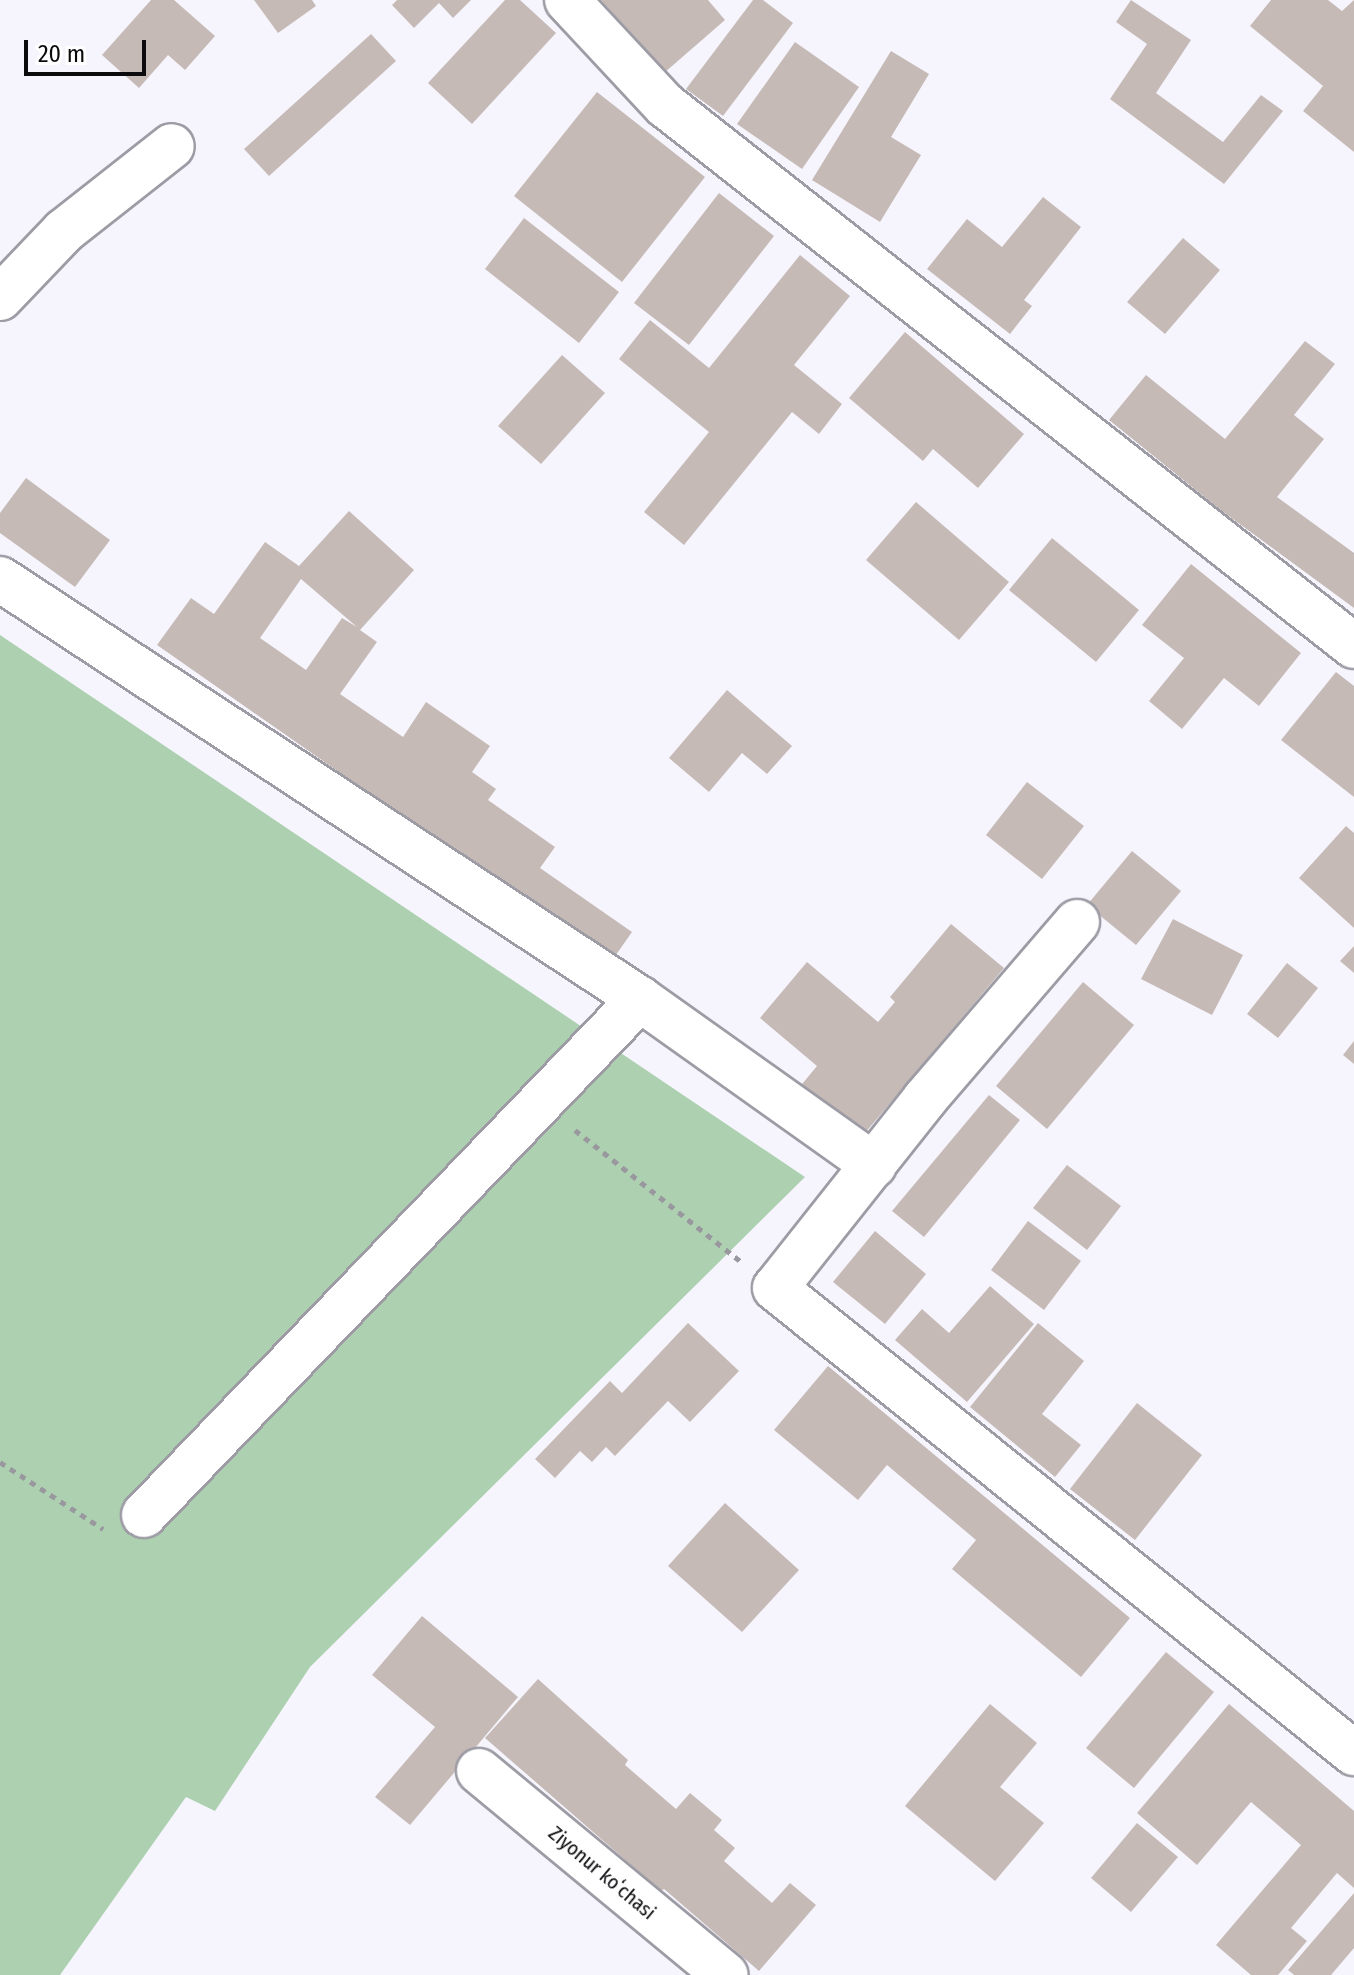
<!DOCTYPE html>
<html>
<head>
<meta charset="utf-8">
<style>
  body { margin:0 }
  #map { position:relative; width:1354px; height:1975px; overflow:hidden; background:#f6f5fe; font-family:"Fira Sans Condensed",sans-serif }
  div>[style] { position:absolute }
  .green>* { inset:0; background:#add1b0 }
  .building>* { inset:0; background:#c6bab6 }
  .path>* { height:5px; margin-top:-2.5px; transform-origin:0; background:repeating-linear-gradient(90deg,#98989e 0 6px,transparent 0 12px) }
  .roads { filter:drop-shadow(2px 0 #9d9ca5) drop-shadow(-2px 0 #9d9ca5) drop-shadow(0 2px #9d9ca5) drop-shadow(0 -2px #9d9ca5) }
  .minor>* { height:44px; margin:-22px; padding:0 22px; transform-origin:22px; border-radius:22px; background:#fff }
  span { translate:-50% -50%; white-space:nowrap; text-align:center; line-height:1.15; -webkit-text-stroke:6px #fff; paint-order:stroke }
  .street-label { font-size:20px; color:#0b0b0e }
  .scale { position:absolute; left:24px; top:40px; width:122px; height:36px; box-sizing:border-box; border:4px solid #0b0b0e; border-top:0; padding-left:10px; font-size:24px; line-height:28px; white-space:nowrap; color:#0b0b0e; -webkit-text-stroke:6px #fff; paint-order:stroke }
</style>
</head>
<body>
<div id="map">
  <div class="green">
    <div style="clip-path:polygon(0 635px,805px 1177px,310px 1667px,215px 1811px,186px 1797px,60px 1975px,0 1975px)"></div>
  </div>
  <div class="building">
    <div style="clip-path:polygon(151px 0,174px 0,215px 36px,185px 70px,168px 55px,139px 88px,102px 55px)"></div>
    <div style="clip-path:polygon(254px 0,312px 0,316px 6px,278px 33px)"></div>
    <div style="clip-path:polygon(397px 0,471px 0,453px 18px,439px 3px,414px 28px,392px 5px)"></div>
    <div style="clip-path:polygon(505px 0,520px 0,556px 33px,472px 124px,428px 83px)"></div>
    <div style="clip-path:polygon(601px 0,708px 0,725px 20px,664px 73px)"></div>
    <div style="clip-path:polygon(753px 0,763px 0,793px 23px,723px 116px,686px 89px)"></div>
    <div style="clip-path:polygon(1131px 0,1191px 40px,1156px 93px,1223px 142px,1261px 95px,1283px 111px,1224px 184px,1110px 99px,1147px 44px,1116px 22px)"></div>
    <div style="clip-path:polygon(1271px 0,1328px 0,1342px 11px,1354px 0,1354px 152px,1303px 111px,1323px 86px,1250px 26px)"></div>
    <div style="clip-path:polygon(371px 34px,396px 61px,269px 176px,244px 149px)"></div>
    <div style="clip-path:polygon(795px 42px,859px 87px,802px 169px,737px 124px)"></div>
    <div style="clip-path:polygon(891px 51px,929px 74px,891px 137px,921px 155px,880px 222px,812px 180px)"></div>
    <div style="clip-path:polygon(597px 92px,705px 177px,622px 282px,514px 196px)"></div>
    <div style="clip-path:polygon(719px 193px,774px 236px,689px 345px,634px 303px)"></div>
    <div style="clip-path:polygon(1043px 197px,1081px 227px,1024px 300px,1032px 306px,1010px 334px,927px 269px,967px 219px,1002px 247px)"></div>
    <div style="clip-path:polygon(524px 218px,619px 292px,579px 343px,485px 269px)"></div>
    <div style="clip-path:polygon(1183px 238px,1220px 270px,1165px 334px,1127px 302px)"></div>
    <div style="clip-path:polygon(800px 255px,850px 296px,794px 365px,842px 404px,819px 434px,792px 412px,684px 545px,644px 512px,709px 432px,619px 359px,650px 320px,709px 368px)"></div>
    <div style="clip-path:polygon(905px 332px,1024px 434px,978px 488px,933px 449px,923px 461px,849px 398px)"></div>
    <div style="clip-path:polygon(1305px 341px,1335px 364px,1294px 415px,1324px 439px,1277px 497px,1354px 553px,1354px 608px,1218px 508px,1109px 420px,1146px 375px,1225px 439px)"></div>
    <div style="clip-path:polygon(562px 355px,605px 393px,541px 464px,498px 426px)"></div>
    <div style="clip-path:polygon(26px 478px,110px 540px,75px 587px,0 533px,0 513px)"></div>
    <div style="clip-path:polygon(916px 502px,1009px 582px,959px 640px,866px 560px)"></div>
    <div style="clip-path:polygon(evenodd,349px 511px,414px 570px,360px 630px,377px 642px,340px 694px,403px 737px,426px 702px,490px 746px,472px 772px,496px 789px,488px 800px,555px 847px,540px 868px,632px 932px,611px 962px,157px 645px,191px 598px,214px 614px,265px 542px,299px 566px,349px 511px,301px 579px,357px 627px,342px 618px,306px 670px,260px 638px,301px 579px)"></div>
    <div style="clip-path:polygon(1052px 538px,1139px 610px,1096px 662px,1009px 590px)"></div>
    <div style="clip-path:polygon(1191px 564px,1301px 653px,1259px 706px,1224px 678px,1182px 729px,1149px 701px,1184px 658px,1142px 625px)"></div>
    <div style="clip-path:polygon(1336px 672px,1354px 686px,1354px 797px,1281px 740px)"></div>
    <div style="clip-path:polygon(727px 690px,792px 746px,767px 774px,742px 753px,709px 792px,669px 758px)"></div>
    <div style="clip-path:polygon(1027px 782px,1084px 826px,1042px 879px,986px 835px)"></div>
    <div style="clip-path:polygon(1346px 826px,1354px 833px,1354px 928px,1299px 878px)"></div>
    <div style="clip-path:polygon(1132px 851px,1181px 891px,1136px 945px,1087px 905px)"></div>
    <div style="clip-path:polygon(1173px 919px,1243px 955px,1212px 1015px,1141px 979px)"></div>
    <div style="clip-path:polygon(951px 924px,1004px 968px,854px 1146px,793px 1095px,817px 1066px,760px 1018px,807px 962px,878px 1022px,895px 1002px,890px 997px)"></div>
    <div style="clip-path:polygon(1354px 946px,1354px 973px,1340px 961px)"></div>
    <div style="clip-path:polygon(1287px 963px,1318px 988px,1278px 1038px,1247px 1014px)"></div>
    <div style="clip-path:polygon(1083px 982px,1134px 1025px,1047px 1129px,996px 1086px)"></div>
    <div style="clip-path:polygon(1354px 1041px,1354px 1064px,1343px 1055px)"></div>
    <div style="clip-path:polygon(989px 1095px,1020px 1120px,924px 1237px,892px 1211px)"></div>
    <div style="clip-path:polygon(1067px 1165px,1121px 1206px,1087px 1250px,1033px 1208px)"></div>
    <div style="clip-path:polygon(1028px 1221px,1081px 1261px,1044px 1310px,991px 1270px)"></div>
    <div style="clip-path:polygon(875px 1231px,926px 1274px,885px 1324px,833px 1282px)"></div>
    <div style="clip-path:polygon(990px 1286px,1034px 1324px,967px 1402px,895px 1340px,922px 1309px,949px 1333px)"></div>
    <div style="clip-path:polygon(688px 1323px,739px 1371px,690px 1422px,668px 1401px,615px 1456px,606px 1447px,592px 1462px,580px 1451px,555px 1478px,535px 1459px,610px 1381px,622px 1393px)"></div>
    <div style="clip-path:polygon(1038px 1323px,1084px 1361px,1042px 1414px,1081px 1445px,1055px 1477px,970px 1407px)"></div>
    <div style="clip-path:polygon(828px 1366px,1130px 1618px,1081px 1677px,952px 1569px,976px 1540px,887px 1465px,858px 1500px,774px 1430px)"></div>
    <div style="clip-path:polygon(1137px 1403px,1202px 1455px,1135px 1540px,1070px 1489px)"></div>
    <div style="clip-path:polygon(725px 1503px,799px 1570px,742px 1632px,668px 1566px)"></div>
    <div style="clip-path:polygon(422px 1616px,518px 1697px,410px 1825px,375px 1797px,435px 1727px,372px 1675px)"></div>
    <div style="clip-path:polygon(1166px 1652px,1214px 1692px,1134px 1788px,1086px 1748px)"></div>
    <div style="clip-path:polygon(538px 1679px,628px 1760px,625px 1765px,676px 1809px,690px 1793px,722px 1820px,714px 1830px,735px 1848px,724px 1861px,772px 1903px,790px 1883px,816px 1905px,759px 1971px,664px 1889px,661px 1891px,485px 1738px)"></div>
    <div style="clip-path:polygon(990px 1704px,1037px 1743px,1000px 1787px,1044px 1823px,995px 1881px,905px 1806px)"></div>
    <div style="clip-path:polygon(1229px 1704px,1354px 1811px,1354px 1888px,1337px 1873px,1291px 1928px,1307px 1941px,1278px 1975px,1251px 1975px,1216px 1945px,1301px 1845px,1251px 1802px,1197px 1865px,1137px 1813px)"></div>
    <div style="clip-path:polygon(1137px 1823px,1178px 1857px,1131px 1912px,1091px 1878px)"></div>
    <div style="clip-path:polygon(1354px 1893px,1354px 1948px,1331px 1975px,1294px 1975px,1288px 1970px)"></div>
  </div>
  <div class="path">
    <div style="left:575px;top:1130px;width:214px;rotate:38.4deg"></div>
    <div style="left:0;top:1462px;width:123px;rotate:33deg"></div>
  </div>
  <div class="roads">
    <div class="minor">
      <div style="left:567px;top:0;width:144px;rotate:47deg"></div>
      <div style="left:665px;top:105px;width:876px;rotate:38.14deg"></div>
      <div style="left:0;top:298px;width:93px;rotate:-46.3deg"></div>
      <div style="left:64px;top:231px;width:137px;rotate:-38.2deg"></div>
      <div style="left:0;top:579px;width:766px;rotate:33.27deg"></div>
      <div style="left:640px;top:999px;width:287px;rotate:35.4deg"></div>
      <div style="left:1077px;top:922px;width:233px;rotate:130.7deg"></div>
      <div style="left:925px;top:1099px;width:241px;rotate:128.4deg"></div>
      <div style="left:775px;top:1288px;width:743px;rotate:38.77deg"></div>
      <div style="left:144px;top:1515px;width:716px;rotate:-46.13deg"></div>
      <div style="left:479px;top:1771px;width:320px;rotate:39.6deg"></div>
    </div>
  </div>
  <div class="street-label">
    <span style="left:602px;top:1873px;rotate:40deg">Ziyonur koʻchasi</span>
  </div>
  <div class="scale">20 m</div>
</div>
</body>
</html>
